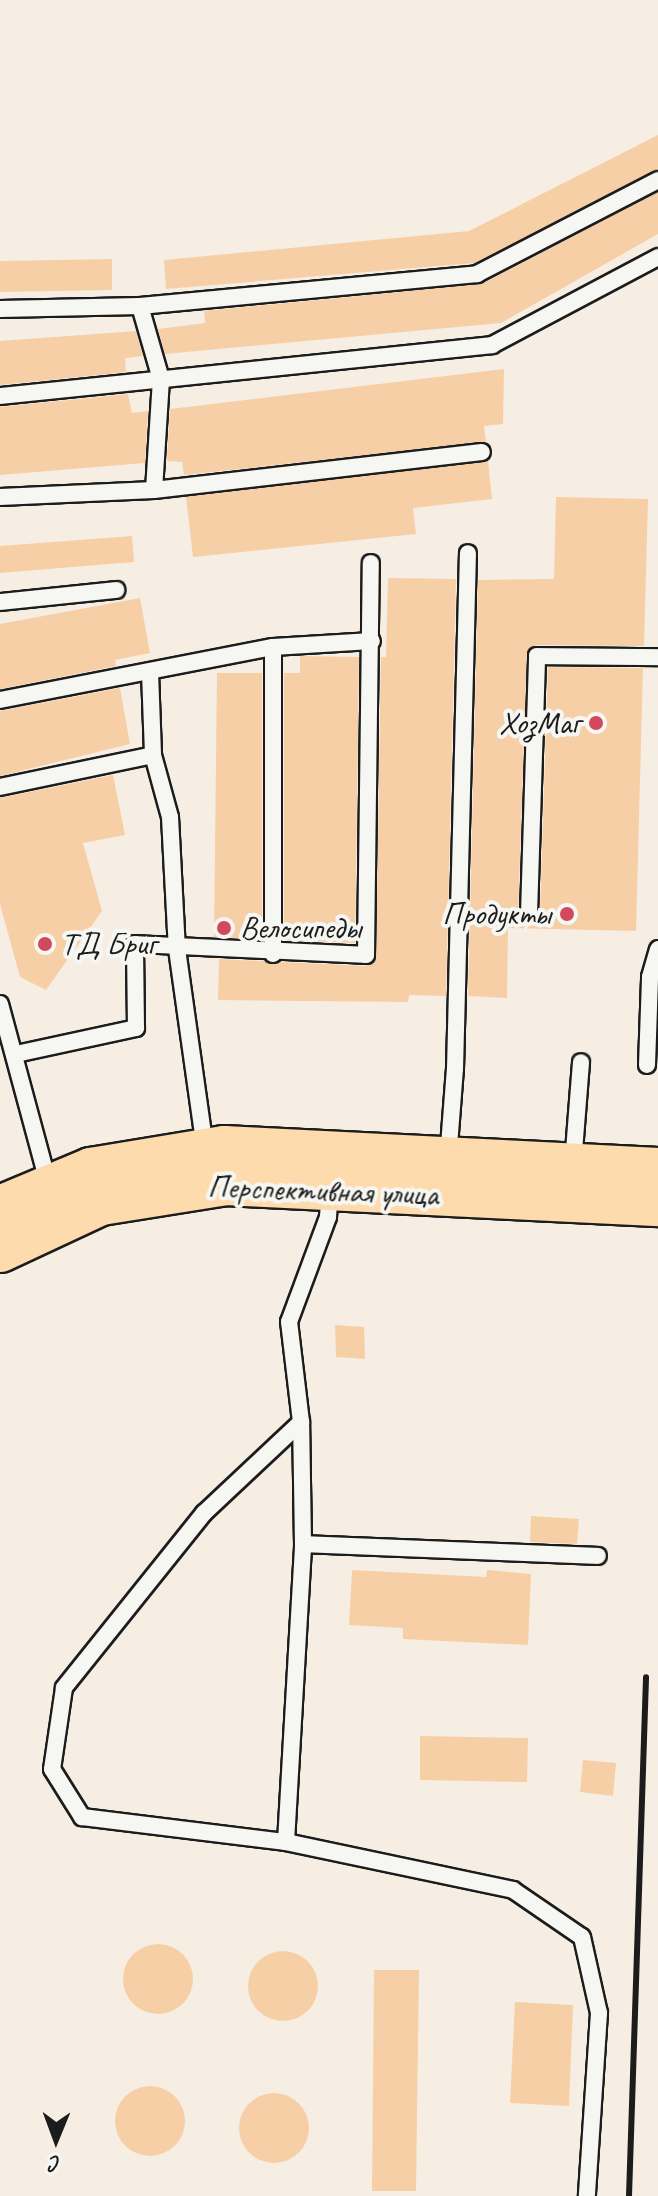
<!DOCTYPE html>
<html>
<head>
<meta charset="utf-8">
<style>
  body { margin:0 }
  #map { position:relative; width:658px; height:2196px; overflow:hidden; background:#f6eee3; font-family:Caveat,sans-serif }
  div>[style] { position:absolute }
  .building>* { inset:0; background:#f7cfa7 }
  .round { border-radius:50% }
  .roads { filter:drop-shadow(2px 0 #1c1c1c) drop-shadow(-2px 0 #1c1c1c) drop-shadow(0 2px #1c1c1c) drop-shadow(0 -2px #1c1c1c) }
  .service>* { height:16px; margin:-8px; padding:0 8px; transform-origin:8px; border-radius:8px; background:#f6f6f2 }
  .primary>* { height:44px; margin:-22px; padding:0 22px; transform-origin:22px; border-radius:22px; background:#fedbac }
  .rail>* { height:6px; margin:-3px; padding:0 3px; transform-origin:3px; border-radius:3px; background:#1c1c1c }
  .dots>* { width:22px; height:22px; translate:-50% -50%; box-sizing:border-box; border:4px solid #f6f6f2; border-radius:50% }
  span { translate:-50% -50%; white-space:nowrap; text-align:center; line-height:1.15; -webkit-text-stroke:8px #f6f6f2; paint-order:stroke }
  .poi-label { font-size:32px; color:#1c1c1c }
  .right { translate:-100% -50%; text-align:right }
  .left { translate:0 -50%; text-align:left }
  .street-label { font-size:32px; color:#1c1c1c }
  .north { position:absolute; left:16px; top:2100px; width:80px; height:80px; -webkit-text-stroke:6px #f6f6f2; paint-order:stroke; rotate:181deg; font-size:22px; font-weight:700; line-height:32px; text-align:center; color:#1c1c1c }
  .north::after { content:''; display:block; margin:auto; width:28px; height:36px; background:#1c1c1c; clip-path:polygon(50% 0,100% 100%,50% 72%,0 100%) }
</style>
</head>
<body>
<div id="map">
  <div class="building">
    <div style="clip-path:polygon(658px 135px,658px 169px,474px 263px,166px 289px,164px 260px,469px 231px)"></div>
    <div style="clip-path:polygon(658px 192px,658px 234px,501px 323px,165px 354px,158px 329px,205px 323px,204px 311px,482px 284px)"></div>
    <div style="clip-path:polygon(112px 259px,112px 290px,0 292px,0 261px)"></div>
    <div style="clip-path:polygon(136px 331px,143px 356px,125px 358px,126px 372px,0 385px,0 341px)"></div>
    <div style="clip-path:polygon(504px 369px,503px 424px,484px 426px,486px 442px,184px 475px,182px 462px,167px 461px,170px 409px)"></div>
    <div style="clip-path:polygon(128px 394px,132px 413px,148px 411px,145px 463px,0 475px,0 407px)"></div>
    <div style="clip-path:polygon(488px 461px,492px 499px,413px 508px,416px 534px,193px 557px,186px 497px)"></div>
    <div style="clip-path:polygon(556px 497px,648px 499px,644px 646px,537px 645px,527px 651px,518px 914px,529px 925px,540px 914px,548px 667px,643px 668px,636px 931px,508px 928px,507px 998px,468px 996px,478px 580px,554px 579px)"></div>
    <div style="clip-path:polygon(132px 536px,134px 562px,0 573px,0 546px)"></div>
    <div style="clip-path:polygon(388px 578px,456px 579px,446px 996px,409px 995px,408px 1002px,218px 1000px,219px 959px,365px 966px,376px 960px,381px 657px,386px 657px)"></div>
    <div style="clip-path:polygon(140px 598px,150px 653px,115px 660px,116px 666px,0 689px,0 624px)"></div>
    <div style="clip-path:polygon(300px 656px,359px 657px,355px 943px,284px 940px,284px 673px,300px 673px)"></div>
    <div style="clip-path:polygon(217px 673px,262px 673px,262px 939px,214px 937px)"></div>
    <div style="clip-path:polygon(120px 688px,130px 744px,0 776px,0 711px)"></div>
    <div style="clip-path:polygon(113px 775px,125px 835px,83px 843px,102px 911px,46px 990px,20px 977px,0 904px,0 798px)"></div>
    <div style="clip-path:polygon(335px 1325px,364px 1327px,365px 1359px,336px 1357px)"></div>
    <div style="clip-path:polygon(531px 1516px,579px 1519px,577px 1544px,530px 1542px)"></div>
    <div style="clip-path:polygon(352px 1570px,486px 1577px,487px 1570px,531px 1574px,528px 1645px,403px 1639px,403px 1628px,349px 1625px)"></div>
    <div style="clip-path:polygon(420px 1736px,528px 1738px,527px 1782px,420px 1780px)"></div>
    <div style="clip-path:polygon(583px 1760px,616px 1763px,613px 1796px,580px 1792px)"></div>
    <div class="round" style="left:123px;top:1944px;width:70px;height:70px"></div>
    <div class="round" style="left:248px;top:1951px;width:70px;height:70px"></div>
    <div style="clip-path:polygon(374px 1970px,419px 1970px,416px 2191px,372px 2191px)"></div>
    <div style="clip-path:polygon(515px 2002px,573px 2005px,569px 2106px,510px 2103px)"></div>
    <div class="round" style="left:115px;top:2086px;width:70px;height:70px"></div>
    <div class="round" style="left:239px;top:2093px;width:70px;height:70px"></div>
  </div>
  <div class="roads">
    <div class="service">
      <div style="left:140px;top:306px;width:76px;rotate:74deg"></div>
      <div style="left:161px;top:379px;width:111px;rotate:93.6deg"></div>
      <div style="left:0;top:309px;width:140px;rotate:-1.2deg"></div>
      <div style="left:140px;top:306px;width:339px;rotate:-5.4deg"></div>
      <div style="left:477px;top:274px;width:204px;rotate:-27.4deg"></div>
      <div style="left:0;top:396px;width:495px;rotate:-5.9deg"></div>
      <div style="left:492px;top:345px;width:188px;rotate:-27.9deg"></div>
      <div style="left:0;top:497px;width:154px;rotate:-2.6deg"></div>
      <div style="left:154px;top:490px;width:330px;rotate:-6.6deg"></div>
      <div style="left:0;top:602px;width:117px;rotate:-5.9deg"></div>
      <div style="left:150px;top:672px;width:83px;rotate:87.9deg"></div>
      <div style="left:153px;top:755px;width:64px;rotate:74.7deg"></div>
      <div style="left:170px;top:817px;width:132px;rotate:87deg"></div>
      <div style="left:177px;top:949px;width:202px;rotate:82deg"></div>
      <div style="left:0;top:700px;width:278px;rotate:-11deg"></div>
      <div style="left:273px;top:647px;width:99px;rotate:-3.5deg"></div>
      <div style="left:0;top:787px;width:156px;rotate:-11.8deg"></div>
      <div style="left:529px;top:914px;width:258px;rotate:-88.2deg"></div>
      <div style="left:537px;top:656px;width:121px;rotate:0.5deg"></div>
      <div style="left:273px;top:954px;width:307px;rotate:-90deg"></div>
      <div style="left:0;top:1004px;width:188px;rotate:74.9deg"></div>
      <div style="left:16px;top:1054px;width:123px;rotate:-12.2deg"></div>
      <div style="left:136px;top:1028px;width:84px;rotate:-90.7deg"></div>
      <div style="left:135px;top:944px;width:231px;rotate:2.7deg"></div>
      <div style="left:366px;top:955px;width:392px;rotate:-89.3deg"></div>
      <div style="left:647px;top:1065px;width:88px;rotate:-88deg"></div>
      <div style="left:650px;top:977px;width:29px;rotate:-74deg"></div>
      <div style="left:448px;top:1159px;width:90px;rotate:-85.6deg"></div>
      <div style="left:455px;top:1069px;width:516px;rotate:-88.56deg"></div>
      <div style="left:573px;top:1164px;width:102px;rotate:-85.5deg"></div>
      <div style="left:301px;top:1422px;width:133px;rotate:136.8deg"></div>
      <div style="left:204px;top:1513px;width:224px;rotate:128.7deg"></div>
      <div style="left:64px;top:1688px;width:82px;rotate:98.4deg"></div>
      <div style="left:52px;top:1769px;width:57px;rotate:58deg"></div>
      <div style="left:82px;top:1817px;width:206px;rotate:7deg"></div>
      <div style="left:286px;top:1842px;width:232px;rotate:11.9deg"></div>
      <div style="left:513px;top:1890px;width:83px;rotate:34.3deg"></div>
      <div style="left:582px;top:1937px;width:78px;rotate:77.4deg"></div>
      <div style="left:599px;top:2013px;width:183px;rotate:93.8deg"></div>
      <div style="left:303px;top:1544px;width:295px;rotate:2.3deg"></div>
      <div style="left:286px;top:1842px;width:298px;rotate:-86.7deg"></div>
      <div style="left:303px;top:1544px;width:122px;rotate:-90.9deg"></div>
      <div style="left:301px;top:1422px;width:101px;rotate:-96.8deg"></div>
      <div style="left:289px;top:1322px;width:112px;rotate:-69.6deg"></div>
      <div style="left:328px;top:1217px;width:27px;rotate:-86deg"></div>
    </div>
    <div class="primary">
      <div style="left:0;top:1208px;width:99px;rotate:-22.7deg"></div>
      <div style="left:91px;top:1170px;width:135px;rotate:-9.4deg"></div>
      <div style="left:224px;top:1148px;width:435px;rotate:2.9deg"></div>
      <div style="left:0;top:1250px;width:111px;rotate:-25deg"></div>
      <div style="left:101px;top:1203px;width:127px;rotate:-9.1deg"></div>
      <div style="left:226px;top:1183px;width:433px;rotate:2.8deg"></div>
    </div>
  </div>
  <div class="rail">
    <div style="left:629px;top:2196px;width:519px;rotate:-88.12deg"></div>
  </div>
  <div class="dots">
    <div style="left:596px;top:723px;background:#d1495b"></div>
    <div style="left:567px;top:914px;background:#d1495b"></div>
    <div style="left:224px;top:928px;background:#d1495b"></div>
    <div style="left:45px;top:944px;background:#d1495b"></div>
  </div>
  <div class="poi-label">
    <span class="right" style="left:580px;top:723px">ХозМаг</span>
    <span class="right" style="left:551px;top:914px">Продукты</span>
    <span class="left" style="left:240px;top:928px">Велосипеды</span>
    <span class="left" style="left:61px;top:944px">ТД Бриг</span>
  </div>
  <div class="street-label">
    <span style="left:323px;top:1191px;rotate:2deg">Перспективная улица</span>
  </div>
  <div class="north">С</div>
</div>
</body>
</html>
